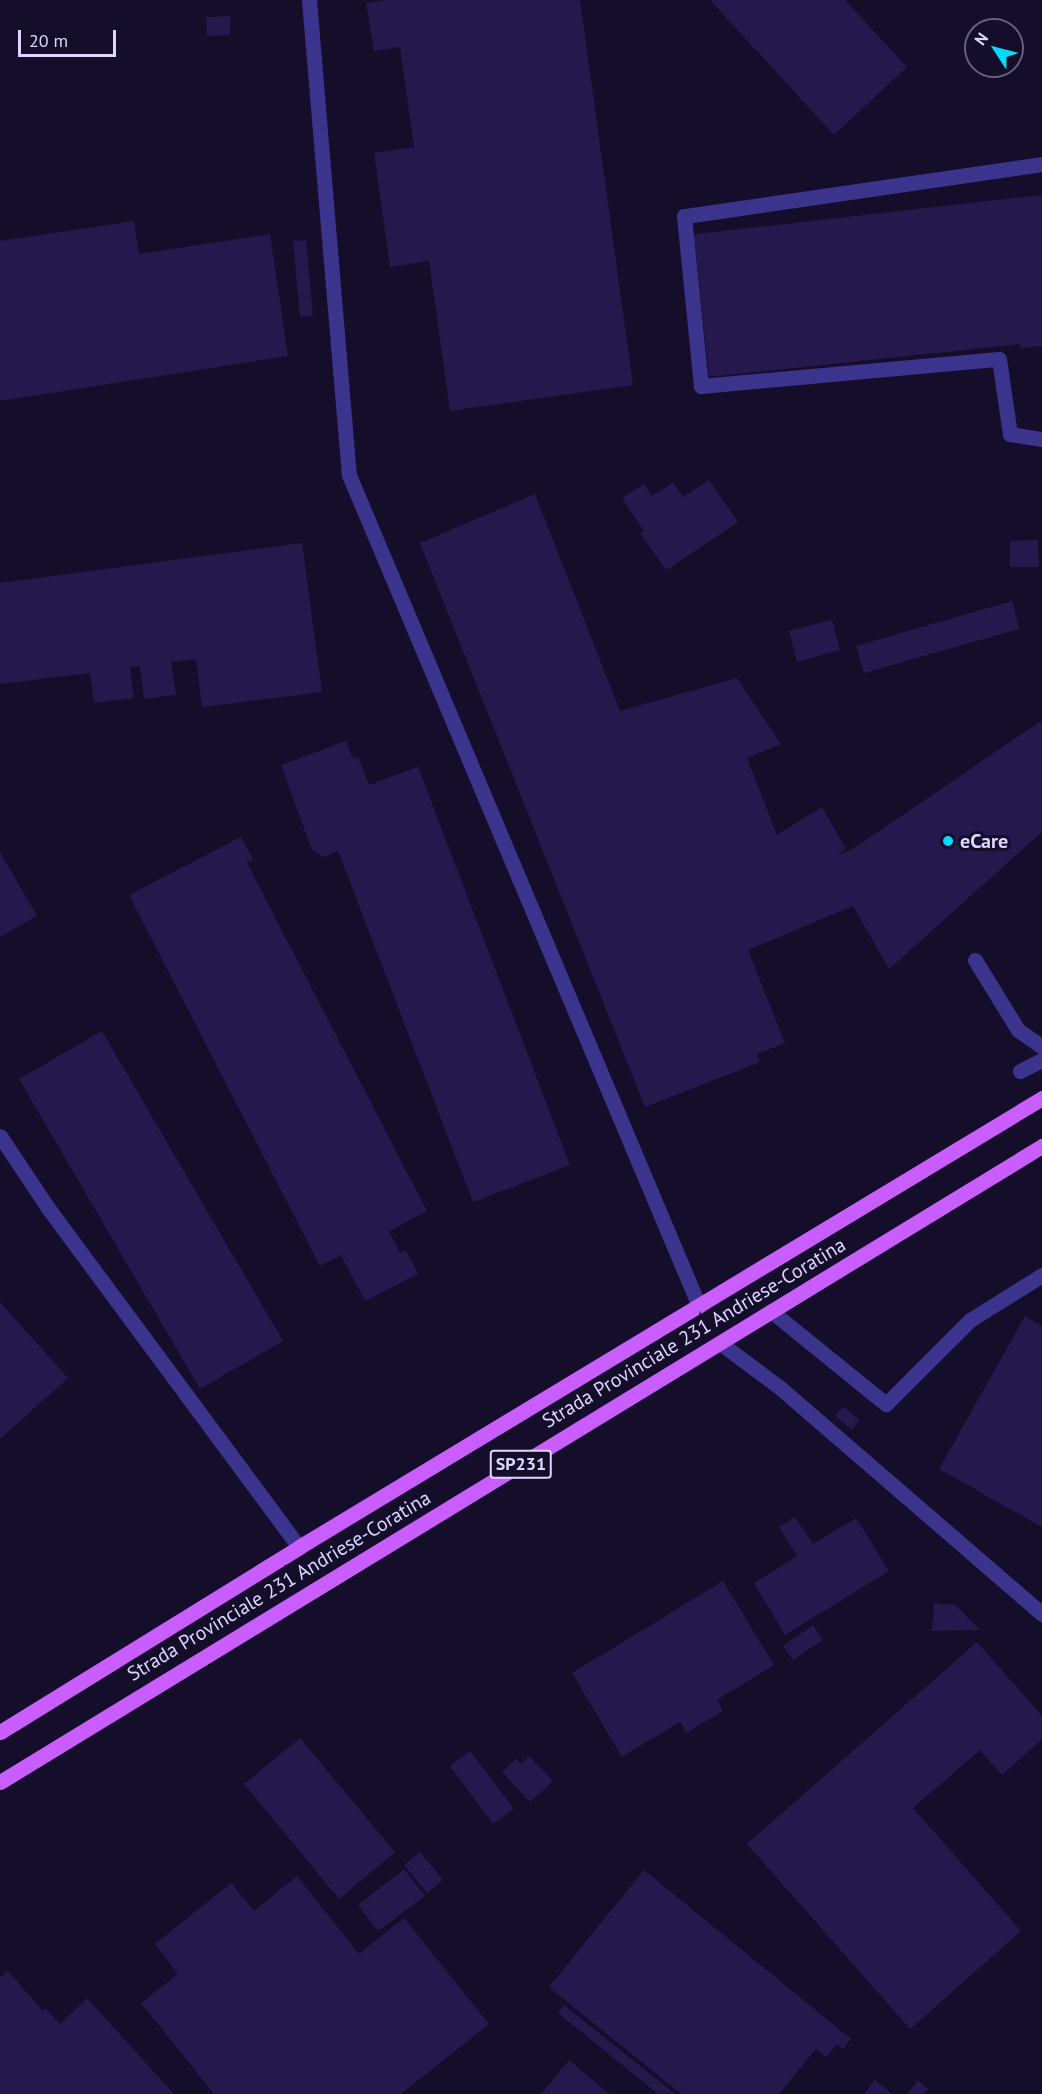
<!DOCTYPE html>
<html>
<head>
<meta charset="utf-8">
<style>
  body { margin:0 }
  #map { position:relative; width:1042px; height:2094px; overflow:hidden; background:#140e2a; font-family:"PT Sans",sans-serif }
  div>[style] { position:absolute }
  .building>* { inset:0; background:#25184d }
  .service>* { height:15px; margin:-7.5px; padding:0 7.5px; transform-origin:7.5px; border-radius:7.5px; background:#3b348d }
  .minor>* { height:15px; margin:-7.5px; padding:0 7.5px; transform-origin:7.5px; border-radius:7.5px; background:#3b348d }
  .primary>* { height:15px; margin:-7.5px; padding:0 7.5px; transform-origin:7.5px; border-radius:7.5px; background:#ca5dff }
  .dots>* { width:16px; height:16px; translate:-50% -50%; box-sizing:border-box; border:3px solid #140e2a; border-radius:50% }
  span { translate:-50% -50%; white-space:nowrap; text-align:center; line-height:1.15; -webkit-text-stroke:6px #140e2a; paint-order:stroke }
  .shield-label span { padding:2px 4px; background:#140e2a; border:2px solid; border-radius:4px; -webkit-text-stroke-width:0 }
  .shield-label { font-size:18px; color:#ddd6ff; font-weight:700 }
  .poi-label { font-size:20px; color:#ddd6ff; font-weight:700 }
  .left { translate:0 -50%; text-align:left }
  .street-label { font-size:20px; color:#ddd6ff }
  .north { position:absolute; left:964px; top:18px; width:60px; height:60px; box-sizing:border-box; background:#140e2a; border:2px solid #645e7f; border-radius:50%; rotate:306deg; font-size:16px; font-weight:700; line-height:24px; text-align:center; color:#ddd6ff }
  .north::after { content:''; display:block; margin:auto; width:21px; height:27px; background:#02daff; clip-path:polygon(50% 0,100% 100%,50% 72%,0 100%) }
  .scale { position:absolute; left:18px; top:30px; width:98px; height:27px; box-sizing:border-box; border:3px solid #ddd6ff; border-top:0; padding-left:8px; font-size:18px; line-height:21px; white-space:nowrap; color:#ddd6ff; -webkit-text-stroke:4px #140e2a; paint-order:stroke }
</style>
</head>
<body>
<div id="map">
  <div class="building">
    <div style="clip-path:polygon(386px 0,580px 0,633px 385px,450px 411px,429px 261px,390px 267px,374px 153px,414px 147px,400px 47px,374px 51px,366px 3px)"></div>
    <div style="clip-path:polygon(710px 0,845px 0,907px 67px,834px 135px)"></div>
    <div style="clip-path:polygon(230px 16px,230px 35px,207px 36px,206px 17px)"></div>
    <div style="clip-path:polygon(1042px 195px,1042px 346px,1021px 348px,1020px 344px,709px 377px,694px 234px)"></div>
    <div style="clip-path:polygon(134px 221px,139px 254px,270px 234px,288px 356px,0 401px,0 241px)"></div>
    <div style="clip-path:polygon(306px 240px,313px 316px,300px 317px,293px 241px)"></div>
    <div style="clip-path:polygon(709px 480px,738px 522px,666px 570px,640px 533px,644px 531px,622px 498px,644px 484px,652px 496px,673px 482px,683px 497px)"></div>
    <div style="clip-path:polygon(535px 494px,620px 711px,737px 678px,781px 744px,747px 758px,777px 835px,822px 807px,846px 849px,835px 856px,851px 850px,1041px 721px,1042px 726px,1042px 832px,889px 969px,853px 906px,748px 950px,785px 1043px,757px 1054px,760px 1062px,645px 1107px,420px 543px)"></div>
    <div style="clip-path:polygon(1038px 540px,1039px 567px,1010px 567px,1010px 541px)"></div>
    <div style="clip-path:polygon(302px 543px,322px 692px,202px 707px,196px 659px,171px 662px,176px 695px,144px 699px,140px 666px,130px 667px,134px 698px,94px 703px,90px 673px,0 684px,0 583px)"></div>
    <div style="clip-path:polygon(1012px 601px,1019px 629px,864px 673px,856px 646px)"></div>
    <div style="clip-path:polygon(832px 620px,840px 650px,797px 662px,789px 631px)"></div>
    <div style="clip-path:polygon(346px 741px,353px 759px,358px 757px,369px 785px,418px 767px,570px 1165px,473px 1202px,338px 851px,323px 857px,312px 850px,281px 765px)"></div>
    <div style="clip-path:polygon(241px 837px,253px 859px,247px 863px,427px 1211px,389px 1231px,400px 1253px,406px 1250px,418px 1274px,365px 1301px,341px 1255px,320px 1266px,129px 895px)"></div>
    <div style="clip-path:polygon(0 852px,37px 916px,0 937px)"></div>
    <div style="clip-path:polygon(102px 1031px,283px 1341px,200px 1389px,19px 1079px)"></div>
    <div style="clip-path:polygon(0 1302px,68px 1378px,0 1439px)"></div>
    <div style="clip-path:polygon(1025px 1316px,1042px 1326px,1042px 1527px,939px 1469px)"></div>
    <div style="clip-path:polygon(843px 1406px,859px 1420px,852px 1430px,835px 1416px)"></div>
    <div style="clip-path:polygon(795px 1517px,813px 1544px,856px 1518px,889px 1571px,785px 1635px,754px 1583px,797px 1556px,779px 1527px)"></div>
    <div style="clip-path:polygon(723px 1581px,774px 1665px,717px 1700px,723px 1711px,686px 1733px,680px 1722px,622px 1757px,572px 1673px)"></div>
    <div style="clip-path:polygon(934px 1603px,956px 1605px,980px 1630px,932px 1631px)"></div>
    <div style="clip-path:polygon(813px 1625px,823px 1640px,793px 1660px,783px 1646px)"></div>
    <div style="clip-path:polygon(977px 1642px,1042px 1716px,1042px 1739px,1002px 1775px,980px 1750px,913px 1808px,1021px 1931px,910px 2029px,747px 1844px)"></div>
    <div style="clip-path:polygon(300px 1738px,395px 1852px,339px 1899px,244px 1784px)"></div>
    <div style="clip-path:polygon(470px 1751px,514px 1809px,493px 1824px,450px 1766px)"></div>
    <div style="clip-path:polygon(529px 1756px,553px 1781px,530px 1802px,502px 1772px,516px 1759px,521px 1764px)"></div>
    <div style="clip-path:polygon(420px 1852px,443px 1880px,427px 1893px,404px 1865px)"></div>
    <div style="clip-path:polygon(404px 1869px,425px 1896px,378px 1931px,358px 1905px)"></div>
    <div style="clip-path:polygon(644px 1870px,851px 2039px,843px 2049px,837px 2044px,826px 2057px,816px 2049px,779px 2094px,681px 2094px,549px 1987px)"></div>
    <div style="clip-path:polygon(297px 1876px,359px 1954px,404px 1918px,489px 2024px,401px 2094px,214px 2094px,141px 2003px,178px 1974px,155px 1944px,231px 1883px,254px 1911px)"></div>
    <div style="clip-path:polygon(8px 1971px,43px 2011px,46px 2008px,60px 2024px,87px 1998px,174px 2094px,0 2094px,0 1978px)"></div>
    <div style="clip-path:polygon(564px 2005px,675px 2094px,658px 2094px,558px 2013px)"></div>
    <div style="clip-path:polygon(569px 2060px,609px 2094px,541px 2094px)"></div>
    <div style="clip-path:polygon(875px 2080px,892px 2094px,864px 2094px)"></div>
    <div style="clip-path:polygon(918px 2080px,928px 2089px,923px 2094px,907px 2094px)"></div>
  </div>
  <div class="service">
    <div style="left:309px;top:0;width:477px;rotate:85.2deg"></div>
    <div style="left:349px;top:475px;width:902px;rotate:67.16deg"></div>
    <div style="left:1042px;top:164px;width:362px;rotate:171.7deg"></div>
    <div style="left:684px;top:216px;width:171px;rotate:84.3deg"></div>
    <div style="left:701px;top:386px;width:299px;rotate:-5.2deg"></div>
    <div style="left:999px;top:359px;width:76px;rotate:81.7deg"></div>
    <div style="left:1010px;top:434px;width:32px;rotate:9deg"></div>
    <div style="left:975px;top:960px;width:82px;rotate:58.4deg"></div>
    <div style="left:1018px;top:1030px;width:29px;rotate:35deg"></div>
    <div style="left:1020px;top:1071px;width:25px;rotate:-27deg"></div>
    <div style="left:771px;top:1311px;width:148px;rotate:39deg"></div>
    <div style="left:886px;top:1404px;width:119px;rotate:-45deg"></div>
    <div style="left:970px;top:1320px;width:85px;rotate:-32deg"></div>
    <div style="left:720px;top:1343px;width:72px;rotate:36.6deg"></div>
    <div style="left:778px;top:1386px;width:349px;rotate:40.8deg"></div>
  </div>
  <div class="minor">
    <div style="left:0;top:1136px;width:87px;rotate:56.3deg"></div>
    <div style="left:48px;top:1208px;width:422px;rotate:53.5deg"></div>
  </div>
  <div class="primary">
    <div style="left:0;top:1732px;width:352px;rotate:-31.7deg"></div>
    <div style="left:299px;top:1547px;width:868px;rotate:-31.14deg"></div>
    <div style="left:0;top:1782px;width:1221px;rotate:-31.4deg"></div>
  </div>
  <div class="dots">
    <div style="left:948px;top:841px;background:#02daff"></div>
  </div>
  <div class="shield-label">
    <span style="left:521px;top:1464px">SP231</span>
  </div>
  <div class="poi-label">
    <span class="left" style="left:960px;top:841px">eCare</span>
  </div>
  <div class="street-label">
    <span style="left:694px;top:1333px;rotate:-31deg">Strada Provinciale 231 Andriese-Coratina</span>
    <span style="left:279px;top:1586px;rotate:-31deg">Strada Provinciale 231 Andriese-Coratina</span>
  </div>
  <div class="north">N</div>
  <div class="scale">20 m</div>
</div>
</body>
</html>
